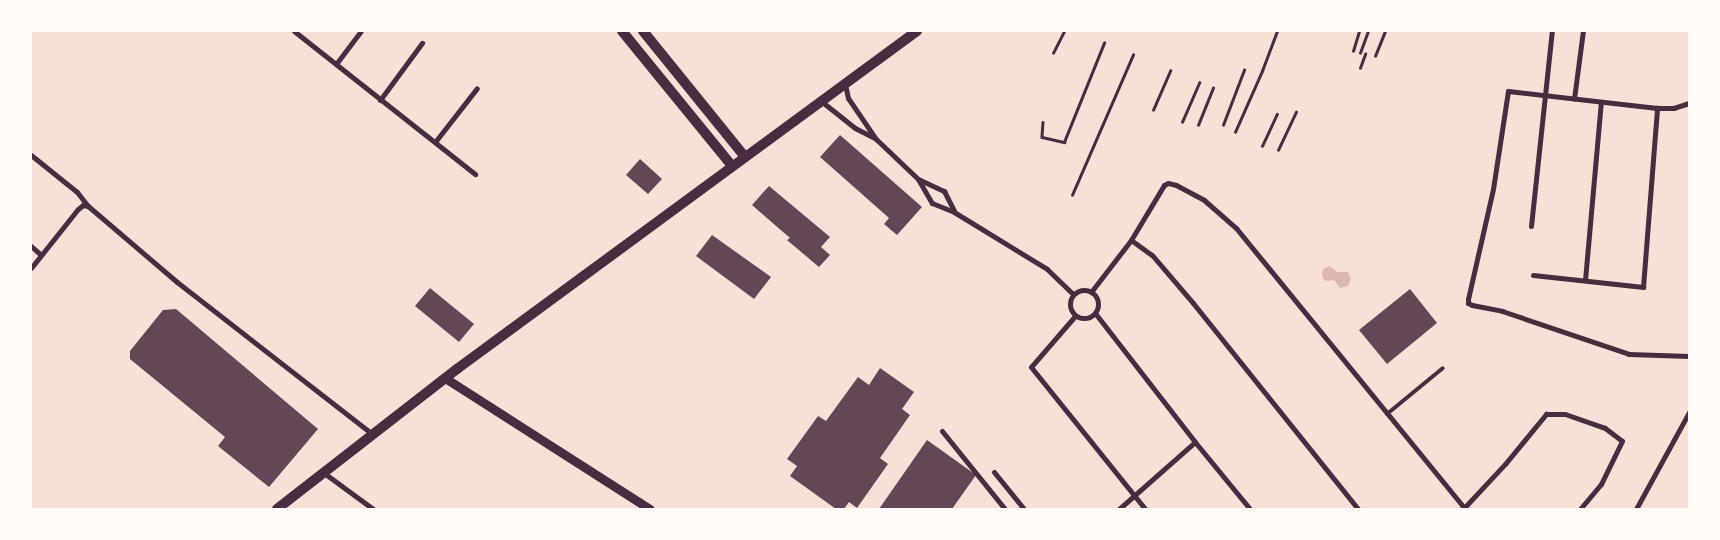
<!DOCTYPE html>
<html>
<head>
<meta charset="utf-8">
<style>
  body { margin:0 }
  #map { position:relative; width:1720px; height:540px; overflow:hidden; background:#f7e1d7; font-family:Georgia,serif }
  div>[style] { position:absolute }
  .water>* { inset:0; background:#dcb8b0 }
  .building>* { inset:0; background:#644757 }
  .path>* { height:2.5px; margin:-1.25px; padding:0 1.25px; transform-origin:1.25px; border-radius:1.25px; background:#4a2c40 }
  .service>* { height:4px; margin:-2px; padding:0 2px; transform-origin:2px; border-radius:2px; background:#4a2c40 }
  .pedestrian>* { height:4.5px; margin:-2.25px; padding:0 2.25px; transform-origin:2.25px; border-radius:2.25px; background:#4a2c40 }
  .minor>* { height:5px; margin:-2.5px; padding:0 2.5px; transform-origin:2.5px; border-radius:2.5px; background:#4a2c40 }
  .minor>.ring { margin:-2.5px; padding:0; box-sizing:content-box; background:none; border:5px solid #4a2c40; border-radius:50% }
  .tertiary>* { height:9px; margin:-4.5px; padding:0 4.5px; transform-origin:4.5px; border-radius:4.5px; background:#4a2c40 }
  .secondary>* { height:10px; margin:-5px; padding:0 5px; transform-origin:5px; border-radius:5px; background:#4a2c40 }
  span { translate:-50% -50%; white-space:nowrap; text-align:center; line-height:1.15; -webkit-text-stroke:4.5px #fffaf5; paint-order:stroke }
  .frame { position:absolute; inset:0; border:32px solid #fffaf5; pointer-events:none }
</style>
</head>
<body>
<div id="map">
  <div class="water">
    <div style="clip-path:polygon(1330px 266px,1337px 272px,1348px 272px,1351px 279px,1348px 286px,1340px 288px,1334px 280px,1327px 281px,1323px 279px,1322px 272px,1324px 268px)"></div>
  </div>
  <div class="building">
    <div style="clip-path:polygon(840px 135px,922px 207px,897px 235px,884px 224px,889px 218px,820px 157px)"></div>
    <div style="clip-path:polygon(640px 159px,662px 179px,648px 194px,626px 175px)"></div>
    <div style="clip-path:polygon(769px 186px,830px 237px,821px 247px,830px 255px,819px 267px,787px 240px,790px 238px,752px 205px)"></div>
    <div style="clip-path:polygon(712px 235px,771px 277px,754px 299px,696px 256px)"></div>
    <div style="clip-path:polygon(430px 288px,474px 324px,459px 342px,415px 306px)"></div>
    <div style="clip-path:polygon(1410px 289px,1437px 323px,1387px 364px,1359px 330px)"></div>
    <div style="clip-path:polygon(176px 309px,318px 429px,269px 487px,218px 446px,225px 437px,130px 359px,130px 351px,163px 310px)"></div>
    <div style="clip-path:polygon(880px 368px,914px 392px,902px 409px,910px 415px,880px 458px,888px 464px,857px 508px,849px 502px,844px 509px,836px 509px,790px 476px,797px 466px,787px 459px,818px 416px,826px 421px,858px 377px,869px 385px)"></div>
    <div style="clip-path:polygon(927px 440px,976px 475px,952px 509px,879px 509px)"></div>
  </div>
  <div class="path">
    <div style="left:1353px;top:51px;width:21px;rotate:-73deg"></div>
    <div style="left:1053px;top:53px;width:25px;rotate:-63deg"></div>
    <div style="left:1360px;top:53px;width:23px;rotate:-70deg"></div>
    <div style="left:1375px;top:56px;width:27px;rotate:-68deg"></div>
    <div style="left:1360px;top:68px;width:15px;rotate:-70deg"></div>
    <div style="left:1153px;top:110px;width:43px;rotate:-66.4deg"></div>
    <div style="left:1043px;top:122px;width:15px;rotate:94deg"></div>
    <div style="left:1042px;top:137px;width:23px;rotate:13deg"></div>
    <div style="left:1064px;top:142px;width:107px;rotate:-68deg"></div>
    <div style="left:1182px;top:122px;width:43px;rotate:-66.4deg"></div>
    <div style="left:1198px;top:125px;width:40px;rotate:-68deg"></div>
    <div style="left:1223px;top:125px;width:59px;rotate:-69.1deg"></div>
    <div style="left:1235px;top:132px;width:67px;rotate:-66.1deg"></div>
    <div style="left:1262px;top:71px;width:43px;rotate:-69.4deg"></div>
    <div style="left:1262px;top:146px;width:35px;rotate:-65deg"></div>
    <div style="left:1278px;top:150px;width:42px;rotate:-64.7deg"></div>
    <div style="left:1072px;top:195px;width:153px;rotate:-66.5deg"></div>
  </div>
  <div class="service">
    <div style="left:1387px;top:414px;width:72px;rotate:-39.4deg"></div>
  </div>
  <div class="pedestrian">
    <div style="left:1574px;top:99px;width:69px;rotate:-82.5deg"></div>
  </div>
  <div class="minor">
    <div style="left:294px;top:31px;width:231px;rotate:38.3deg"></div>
    <div style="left:336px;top:64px;width:41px;rotate:-52.9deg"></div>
    <div style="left:845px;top:84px;width:14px;rotate:78deg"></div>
    <div style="left:848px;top:98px;width:50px;rotate:55.7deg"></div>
    <div style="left:876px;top:139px;width:58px;rotate:43.6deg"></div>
    <div style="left:918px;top:179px;width:29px;rotate:25deg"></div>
    <div style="left:944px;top:191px;width:22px;rotate:63deg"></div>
    <div style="left:380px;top:100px;width:71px;rotate:-53.6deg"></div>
    <div style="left:821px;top:101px;width:43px;rotate:38.5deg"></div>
    <div style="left:855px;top:128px;width:22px;rotate:27deg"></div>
    <div style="left:1689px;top:103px;width:16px;rotate:162deg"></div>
    <div style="left:1674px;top:108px;width:17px;rotate:180deg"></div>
    <div style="left:1657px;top:108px;width:150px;rotate:-173.5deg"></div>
    <div style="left:1508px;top:91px;width:99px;rotate:98.7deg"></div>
    <div style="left:1493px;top:189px;width:113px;rotate:102.8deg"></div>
    <div style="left:1468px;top:299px;width:4px;rotate:90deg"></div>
    <div style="left:1468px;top:303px;width:4px;rotate:27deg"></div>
    <div style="left:1472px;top:305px;width:31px;rotate:11deg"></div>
    <div style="left:1502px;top:311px;width:134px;rotate:18.7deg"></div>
    <div style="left:1629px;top:354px;width:60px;rotate:1.9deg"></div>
    <div style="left:435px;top:142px;width:68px;rotate:-52.1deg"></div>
    <div style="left:31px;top:155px;width:59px;rotate:38.8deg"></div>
    <div style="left:77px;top:192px;width:18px;rotate:52deg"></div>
    <div style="left:918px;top:179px;width:28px;rotate:60deg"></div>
    <div style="left:932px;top:203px;width:24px;rotate:22deg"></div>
    <div style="left:954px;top:212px;width:109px;rotate:31.5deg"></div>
    <div style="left:1047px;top:269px;width:36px;rotate:44deg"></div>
    <div style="left:1531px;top:226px;width:196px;rotate:-83.9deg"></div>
    <div style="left:1131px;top:240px;width:26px;rotate:36deg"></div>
    <div style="left:1152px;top:255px;width:63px;rotate:49.5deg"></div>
    <div style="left:1193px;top:303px;width:264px;rotate:51.3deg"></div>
    <div style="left:31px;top:246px;width:13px;rotate:42deg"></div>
    <div style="left:31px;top:268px;width:75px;rotate:-51.5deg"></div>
    <div style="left:78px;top:209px;width:6px;rotate:-39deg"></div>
    <div style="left:83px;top:205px;width:5px;rotate:11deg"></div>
    <div style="left:88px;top:206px;width:117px;rotate:40.5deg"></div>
    <div style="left:177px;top:282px;width:247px;rotate:37.9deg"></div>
    <div style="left:1533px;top:275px;width:111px;rotate:6.2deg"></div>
    <div style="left:1643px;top:287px;width:180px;rotate:-85.5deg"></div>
    <div style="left:1585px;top:280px;width:179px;rotate:-84.9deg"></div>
    <div class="ring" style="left:1070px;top:290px;width:23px;height:23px"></div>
    <div style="left:1091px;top:292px;width:66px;rotate:-52.4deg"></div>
    <div style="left:1131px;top:240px;width:64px;rotate:-59deg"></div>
    <div style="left:1164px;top:185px;width:4px;rotate:-27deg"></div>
    <div style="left:1168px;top:183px;width:8px;rotate:14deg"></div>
    <div style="left:1176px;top:185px;width:32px;rotate:28deg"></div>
    <div style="left:1204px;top:200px;width:43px;rotate:41.2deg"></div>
    <div style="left:1236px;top:228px;width:361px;rotate:50.8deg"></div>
    <div style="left:1095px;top:313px;width:163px;rotate:52.2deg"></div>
    <div style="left:1195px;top:442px;width:87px;rotate:50.6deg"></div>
    <div style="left:1075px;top:316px;width:67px;rotate:130.8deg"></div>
    <div style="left:1031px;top:367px;width:182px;rotate:51.2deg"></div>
    <div style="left:942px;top:431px;width:100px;rotate:51.1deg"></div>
    <div style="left:994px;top:472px;width:48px;rotate:51deg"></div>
    <div style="left:324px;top:473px;width:61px;rotate:36.3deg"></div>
    <div style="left:1119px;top:509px;width:101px;rotate:-41.4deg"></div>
    <div style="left:1463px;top:509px;width:62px;rotate:-47deg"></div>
    <div style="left:1505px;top:464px;width:65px;rotate:-50.6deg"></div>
    <div style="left:1546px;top:414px;width:19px"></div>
    <div style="left:1565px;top:414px;width:42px;rotate:19.3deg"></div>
    <div style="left:1605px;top:428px;width:21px;rotate:37deg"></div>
    <div style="left:1622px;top:441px;width:48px;rotate:116deg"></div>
    <div style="left:1601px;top:484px;width:33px;rotate:130deg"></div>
    <div style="left:1636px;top:509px;width:111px;rotate:-61.3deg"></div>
  </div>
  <div class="tertiary">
    <div style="left:445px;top:378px;width:243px;rotate:32.6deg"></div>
  </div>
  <div class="secondary">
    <div style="left:622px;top:31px;width:174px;rotate:50.8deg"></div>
    <div style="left:643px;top:31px;width:162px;rotate:51deg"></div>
    <div style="left:277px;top:509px;width:228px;rotate:-37.9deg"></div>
    <div style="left:457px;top:369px;width:571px;rotate:-36.31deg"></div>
  </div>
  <div class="frame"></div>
</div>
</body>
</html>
